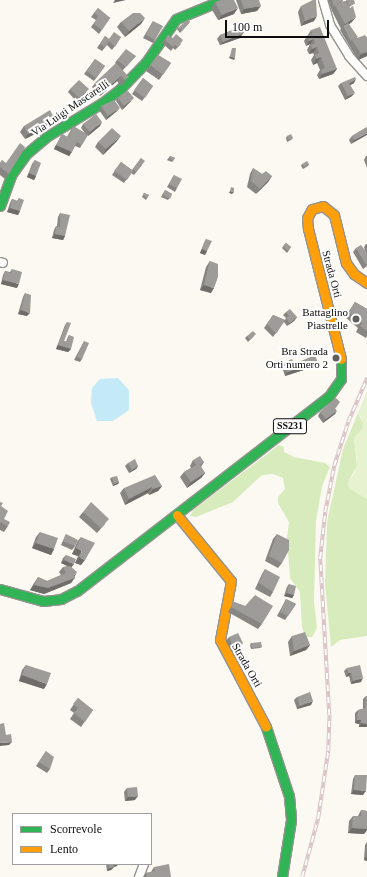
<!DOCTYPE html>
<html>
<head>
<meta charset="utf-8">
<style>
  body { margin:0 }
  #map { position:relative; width:367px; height:877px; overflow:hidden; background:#fbf9f2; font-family:"Times New Roman",serif }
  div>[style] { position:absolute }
  .green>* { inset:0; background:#e7f2d0 }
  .forest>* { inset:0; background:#d7ebbd }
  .water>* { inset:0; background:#c4eaf8 }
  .roads { filter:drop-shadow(1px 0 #949390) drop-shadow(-1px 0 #949390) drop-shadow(0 1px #949390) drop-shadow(0 -1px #949390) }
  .street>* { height:8px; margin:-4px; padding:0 4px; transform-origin:4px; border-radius:4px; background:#fefefd }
  .fast>* { height:9px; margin:-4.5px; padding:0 4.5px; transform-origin:4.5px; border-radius:4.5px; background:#30b455 }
  .slow>* { height:9px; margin:-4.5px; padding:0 4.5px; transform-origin:4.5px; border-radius:4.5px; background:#ff9f0a }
  .rail>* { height:3.5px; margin-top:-1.75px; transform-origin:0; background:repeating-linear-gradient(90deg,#fff 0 6px,#d9c3c5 0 12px); box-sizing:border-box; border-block:1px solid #d9c3c5 }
  .wall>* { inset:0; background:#888683 }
  .shaded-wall>* { inset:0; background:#6f6d6a }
  .building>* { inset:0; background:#9e9c98 }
  .dots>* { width:11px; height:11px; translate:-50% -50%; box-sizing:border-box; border:2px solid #fff; border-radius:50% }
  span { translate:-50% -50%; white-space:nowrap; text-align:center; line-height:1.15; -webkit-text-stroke:4px #fff; paint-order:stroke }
  .shield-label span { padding:1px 3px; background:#fff; border:1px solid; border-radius:3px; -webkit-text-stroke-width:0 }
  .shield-label { font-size:10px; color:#0d0d0d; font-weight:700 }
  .street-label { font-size:11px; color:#0d0d0d }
  .poi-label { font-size:11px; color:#0d0d0d }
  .right { translate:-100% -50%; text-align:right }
  .legend { position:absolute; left:12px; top:813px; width:140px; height:52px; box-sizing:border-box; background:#fff; border:1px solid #9e9e9e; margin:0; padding:5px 7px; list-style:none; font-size:12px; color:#0d0d0d }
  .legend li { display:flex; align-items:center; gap:8px; height:20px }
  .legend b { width:20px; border:1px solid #9e9e9e }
  .scale { position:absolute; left:225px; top:20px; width:104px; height:18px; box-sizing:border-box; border:2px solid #0d0d0d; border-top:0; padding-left:5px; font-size:12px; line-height:14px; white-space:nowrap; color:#0d0d0d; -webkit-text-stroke:3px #fff; paint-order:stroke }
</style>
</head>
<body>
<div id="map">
  <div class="green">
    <div style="clip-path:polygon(367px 391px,367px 499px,349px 488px,348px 482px,355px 472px,357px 461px,354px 438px,362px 429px,362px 418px,358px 413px)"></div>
  </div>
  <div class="forest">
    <div style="clip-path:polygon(358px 413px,363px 423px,362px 429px,354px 438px,357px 466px,348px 482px,349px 488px,367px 499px,367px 636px,340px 640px,331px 647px,325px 584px,327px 522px,343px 449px)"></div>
    <div style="clip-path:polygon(279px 445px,284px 447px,284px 452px,294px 457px,325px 463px,330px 467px,322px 486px,316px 521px,314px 602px,317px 628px,312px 637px,306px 637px,302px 627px,300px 592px,290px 578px,287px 538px,289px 522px,278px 503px,278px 497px,285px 489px,283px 478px,273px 474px,262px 475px,233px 502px,196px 517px,190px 516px,193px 510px)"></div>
  </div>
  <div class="water">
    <div style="clip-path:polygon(118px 378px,129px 390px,129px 410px,113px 421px,97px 421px,91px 403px,92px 388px,100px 379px)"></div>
  </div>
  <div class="roads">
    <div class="street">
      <div style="left:323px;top:0;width:26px;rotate:74deg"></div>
      <div style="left:330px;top:25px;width:36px;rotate:58deg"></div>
      <div style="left:349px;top:56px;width:27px;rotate:48deg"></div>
      <div style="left:0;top:262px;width:3px;rotate:18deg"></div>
      <div style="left:139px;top:877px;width:14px;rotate:-69deg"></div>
    </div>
    <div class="fast">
      <div style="left:0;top:206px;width:33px;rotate:-70deg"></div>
      <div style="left:11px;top:175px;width:26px;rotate:-54deg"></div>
      <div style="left:26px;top:154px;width:26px;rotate:-40deg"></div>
      <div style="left:46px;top:137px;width:66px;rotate:-31.3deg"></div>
      <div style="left:102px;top:103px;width:24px;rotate:-38deg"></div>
      <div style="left:121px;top:88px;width:36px;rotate:-46deg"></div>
      <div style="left:146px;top:62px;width:52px;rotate:-55.1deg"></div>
      <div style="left:176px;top:19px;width:50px;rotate:-22.4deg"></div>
      <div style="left:0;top:589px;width:45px;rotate:15.6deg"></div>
      <div style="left:43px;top:601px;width:18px;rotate:-6deg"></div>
      <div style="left:61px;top:599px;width:18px;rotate:-27deg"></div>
      <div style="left:77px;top:591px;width:319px;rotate:-37.7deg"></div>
      <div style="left:329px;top:396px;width:21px;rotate:-55deg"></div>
      <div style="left:341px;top:379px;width:20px;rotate:-90deg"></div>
      <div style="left:266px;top:727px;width:73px;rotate:71.6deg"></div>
      <div style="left:289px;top:796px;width:24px;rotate:85deg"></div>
      <div style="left:291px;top:820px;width:58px;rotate:99deg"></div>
    </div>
    <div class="slow">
      <div style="left:341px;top:359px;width:134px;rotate:-104.2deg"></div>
      <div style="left:308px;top:229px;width:11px;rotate:-95deg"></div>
      <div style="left:307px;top:218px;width:10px;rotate:-61deg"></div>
      <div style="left:312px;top:209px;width:11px;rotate:-15deg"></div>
      <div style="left:323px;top:206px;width:14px;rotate:39deg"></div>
      <div style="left:334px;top:215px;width:49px;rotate:76deg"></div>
      <div style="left:346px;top:263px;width:14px;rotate:54deg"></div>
      <div style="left:354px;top:274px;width:16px;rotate:35deg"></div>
      <div style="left:177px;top:515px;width:85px;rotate:50.7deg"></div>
      <div style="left:231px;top:581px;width:60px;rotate:100.6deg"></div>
      <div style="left:220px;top:640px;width:98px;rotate:62.1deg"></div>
    </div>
  </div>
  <div class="rail">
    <div style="left:302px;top:877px;width:61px;rotate:-74.8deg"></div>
    <div style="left:318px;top:818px;width:68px;rotate:-81.5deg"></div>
    <div style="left:328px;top:751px;width:36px;rotate:-88deg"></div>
    <div style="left:329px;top:715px;width:157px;rotate:-93.3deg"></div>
    <div style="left:320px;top:558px;width:46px;rotate:-83.8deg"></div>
    <div style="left:325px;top:512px;width:47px;rotate:-78.9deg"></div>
    <div style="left:334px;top:466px;width:46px;rotate:-72.3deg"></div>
    <div style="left:348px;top:422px;width:48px;rotate:-66.6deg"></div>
  </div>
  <div class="wall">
    <div style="clip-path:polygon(236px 0,259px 0,257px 11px,241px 14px)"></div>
    <div style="clip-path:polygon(328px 0,343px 0,342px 2px,346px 1px,347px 0,355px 3px,354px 4px,349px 7px,352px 22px,349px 24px,357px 38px,367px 37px,367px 56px,358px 60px,340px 30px,341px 29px,332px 11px)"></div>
    <div style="clip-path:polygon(215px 2px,234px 14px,218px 20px,211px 8px)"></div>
    <div style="clip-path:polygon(301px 6px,314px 21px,301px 26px,298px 12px)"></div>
    <div style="clip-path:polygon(98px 8px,110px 18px,99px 34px,91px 27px,96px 20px,91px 17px)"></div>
    <div style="clip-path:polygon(153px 21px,155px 40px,153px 43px,143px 38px)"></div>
    <div style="clip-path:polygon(121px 22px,141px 24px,125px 37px,117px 27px)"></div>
    <div style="clip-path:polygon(190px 22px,180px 33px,177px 29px,178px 28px)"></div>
    <div style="clip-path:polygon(240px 29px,244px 32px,240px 38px,220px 45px,217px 39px,220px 35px)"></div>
    <div style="clip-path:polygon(311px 30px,337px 69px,333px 74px,319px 79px,317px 75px,320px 70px,317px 63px,313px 65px,311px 60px,314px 55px,313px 53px,309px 54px,307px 50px,310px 44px,306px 46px,304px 41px)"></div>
    <div style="clip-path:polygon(168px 35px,181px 44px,175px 50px,173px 48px,171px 51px,162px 43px)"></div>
    <div style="clip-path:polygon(105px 36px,109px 39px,121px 37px,112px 50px,107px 45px,102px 51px,97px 48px)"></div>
    <div style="clip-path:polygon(158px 55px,171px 63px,159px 80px,146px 71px)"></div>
    <div style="clip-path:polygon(136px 56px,123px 70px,125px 82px,121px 86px,117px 81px,100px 96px,92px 87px,96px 82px,116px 64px,115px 63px,117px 60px)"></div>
    <div style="clip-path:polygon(95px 59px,105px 66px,94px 81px,84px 74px)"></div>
    <div style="clip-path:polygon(143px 78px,153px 86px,142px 101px,132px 94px)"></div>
    <div style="clip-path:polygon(341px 83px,354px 83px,350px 85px,352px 96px,345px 100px,338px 86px)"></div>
    <div style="clip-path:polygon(70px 89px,86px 92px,77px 102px,68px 92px)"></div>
    <div style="clip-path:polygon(118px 98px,131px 101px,122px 110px,116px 101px)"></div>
    <div style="clip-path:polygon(101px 106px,117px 111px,106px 120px,99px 110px)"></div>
    <div style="clip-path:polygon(55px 120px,51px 126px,25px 139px,20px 132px,24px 126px)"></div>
    <div style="clip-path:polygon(83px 124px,100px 126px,88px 136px,87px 135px,80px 148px,75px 146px,69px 156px,54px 149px,62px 134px,67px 137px,73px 126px,85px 133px,81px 128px)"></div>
    <div style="clip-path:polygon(367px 127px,351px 144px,349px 140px,352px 136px)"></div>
    <div style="clip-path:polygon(287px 136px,293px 138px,291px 140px,287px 142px,286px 138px)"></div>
    <div style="clip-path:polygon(117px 141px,103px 155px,95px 147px,98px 142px)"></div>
    <div style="clip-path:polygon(170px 156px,175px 158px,172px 162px,167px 160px)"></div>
    <div style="clip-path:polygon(366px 156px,367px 156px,367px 168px,364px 160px)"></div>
    <div style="clip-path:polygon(141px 158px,142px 165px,134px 175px,131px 173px,124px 183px,112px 175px,121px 162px,132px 170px)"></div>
    <div style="clip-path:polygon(2px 160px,9px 174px,5px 179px,0 175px,0 163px)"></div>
    <div style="clip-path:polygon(35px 160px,36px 176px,34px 180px,27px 177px,32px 164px)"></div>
    <div style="clip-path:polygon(302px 164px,309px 164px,308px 166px,303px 169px,301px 166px)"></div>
    <div style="clip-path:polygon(253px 168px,262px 174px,272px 176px,268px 182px,256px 194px,247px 187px,250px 174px)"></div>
    <div style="clip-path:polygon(174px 175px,177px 188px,175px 192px,167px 187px)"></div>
    <div style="clip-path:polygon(165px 190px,172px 194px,168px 200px,161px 197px)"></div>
    <div style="clip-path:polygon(144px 193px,149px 195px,146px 200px,142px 197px)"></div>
    <div style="clip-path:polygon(19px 198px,20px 211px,18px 215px,7px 212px,10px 203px,12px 199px,17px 201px)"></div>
    <div style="clip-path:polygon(60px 213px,65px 236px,63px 240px,52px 238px,54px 230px,56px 226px,57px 226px,58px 217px)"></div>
    <div style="clip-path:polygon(206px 239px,207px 251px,205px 255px,200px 253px,204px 243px)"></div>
    <div style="clip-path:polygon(286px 243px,291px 247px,287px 253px,282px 248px)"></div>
    <div style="clip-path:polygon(366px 244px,367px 244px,367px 266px,363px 269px,353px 252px,356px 248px,365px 251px,364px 247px)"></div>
    <div style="clip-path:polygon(210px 261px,211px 293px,200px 290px,206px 267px)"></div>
    <div style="clip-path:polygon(12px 269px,17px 288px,1px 284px,3px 275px,5px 271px,10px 272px)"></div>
    <div style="clip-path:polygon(25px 293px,27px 316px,18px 314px,23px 297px)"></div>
    <div style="clip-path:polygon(355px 302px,367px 309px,367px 336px,366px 338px,356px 332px,358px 328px,345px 317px)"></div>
    <div style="clip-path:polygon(286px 312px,297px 317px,294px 321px,287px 326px,284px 322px,273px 337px,264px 328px,273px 315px,285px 320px,286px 318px,283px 315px)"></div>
    <div style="clip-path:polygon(67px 322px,64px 341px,66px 342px,67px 339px,69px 335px,71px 349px,68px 352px,56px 349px,65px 325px)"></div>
    <div style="clip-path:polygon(247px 336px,254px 336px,248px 342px,245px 338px)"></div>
    <div style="clip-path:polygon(84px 341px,82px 359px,80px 362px,74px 360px,82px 345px)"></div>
    <div style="clip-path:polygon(284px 363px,294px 364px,316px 366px,285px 376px,282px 367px)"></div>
    <div style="clip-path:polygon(336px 409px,335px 414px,323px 423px,318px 416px,320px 412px)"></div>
    <div style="clip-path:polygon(193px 460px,204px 462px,201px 467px,205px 473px,201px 478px,187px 488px,180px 477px,184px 472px,191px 468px,190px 466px)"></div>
    <div style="clip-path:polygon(128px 463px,138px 466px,136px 469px,129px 473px,125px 466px)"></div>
    <div style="clip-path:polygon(112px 477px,119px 482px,118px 484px,113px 486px,110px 479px)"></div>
    <div style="clip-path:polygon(162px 486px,158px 491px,149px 495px,148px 493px,125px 505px,120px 493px,124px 488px)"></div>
    <div style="clip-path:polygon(0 502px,4px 519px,8px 526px,4px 532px,0 530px)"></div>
    <div style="clip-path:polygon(83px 512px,105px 524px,97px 533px,79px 517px)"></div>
    <div style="clip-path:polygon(40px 532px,54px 549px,51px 555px,32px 548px,36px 537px)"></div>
    <div style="clip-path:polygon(66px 534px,75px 546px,72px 550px,61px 545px)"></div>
    <div style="clip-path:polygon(277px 534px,282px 563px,278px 568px,265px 561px,273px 539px)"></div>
    <div style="clip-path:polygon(81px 537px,81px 565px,75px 563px,78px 556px,72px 554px,77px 542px)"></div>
    <div style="clip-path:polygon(66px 555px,71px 567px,75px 578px,71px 583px,44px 594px,30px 590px,34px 583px,38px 577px,47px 581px,61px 575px,59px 572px,63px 567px,69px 566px,61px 563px,63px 558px)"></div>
    <div style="clip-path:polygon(265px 569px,273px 592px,270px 597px,255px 589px,262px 574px)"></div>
    <div style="clip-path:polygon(289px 584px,294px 595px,292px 598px,284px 596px,287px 587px)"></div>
    <div style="clip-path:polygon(286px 599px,296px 604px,285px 620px,277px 616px,284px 603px)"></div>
    <div style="clip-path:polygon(234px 602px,245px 606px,262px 624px,258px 629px,228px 612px)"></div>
    <div style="clip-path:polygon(292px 636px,310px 645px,306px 650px,290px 656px,288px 642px)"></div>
    <div style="clip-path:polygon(229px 637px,240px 647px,231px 651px,226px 641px)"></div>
    <div style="clip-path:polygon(251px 643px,262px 647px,260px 648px,251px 649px,250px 645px)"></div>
    <div style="clip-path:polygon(26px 665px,44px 689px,19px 681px,22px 670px)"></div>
    <div style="clip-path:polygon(347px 668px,361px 682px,351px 684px,349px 676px,346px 677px,344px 671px)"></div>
    <div style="clip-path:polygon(366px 696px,367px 727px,359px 727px,359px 724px,355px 723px,355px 713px,358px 710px,363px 709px,363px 699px)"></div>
    <div style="clip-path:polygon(297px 697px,311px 705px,297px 709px,294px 700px)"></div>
    <div style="clip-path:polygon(78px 698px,93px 710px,81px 727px,70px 719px,74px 713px,70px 710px)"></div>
    <div style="clip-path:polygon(46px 751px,50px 769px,47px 773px,36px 766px)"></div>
    <div style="clip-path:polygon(355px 775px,363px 795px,351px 794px,353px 779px)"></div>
    <div style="clip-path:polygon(127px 788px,135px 800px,125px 801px,124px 792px)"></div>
    <div style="clip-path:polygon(361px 810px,367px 811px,367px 830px,364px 834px,348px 833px,349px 821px,353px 816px,358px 816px)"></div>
    <div style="clip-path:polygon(367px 842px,367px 861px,364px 860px,365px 845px)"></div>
    <div style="clip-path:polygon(106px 864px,118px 864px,117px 866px,114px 867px,111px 870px,107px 871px)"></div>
    <div style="clip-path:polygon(154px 867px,171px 877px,143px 877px,146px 873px,151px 872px)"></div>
  </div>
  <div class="shaded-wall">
    <div style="clip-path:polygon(115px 0,126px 0,113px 3px)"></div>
    <div style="clip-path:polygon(261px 6px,257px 11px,241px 14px,244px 9px)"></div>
    <div style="clip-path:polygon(238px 8px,234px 14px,218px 20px,222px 15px)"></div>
    <div style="clip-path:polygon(317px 16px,314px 21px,301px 26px,305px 21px)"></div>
    <div style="clip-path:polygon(356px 17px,352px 22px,343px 28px,343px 26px,345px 24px)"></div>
    <div style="clip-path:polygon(145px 18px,141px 24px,125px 37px,129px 31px)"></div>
    <div style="clip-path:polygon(242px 34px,240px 38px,220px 45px,223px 42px)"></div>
    <div style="clip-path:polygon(314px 39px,310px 44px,306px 46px,309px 41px)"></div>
    <div style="clip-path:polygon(317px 47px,313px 53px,309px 54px,312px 49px)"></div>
    <div style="clip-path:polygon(367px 52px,367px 56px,358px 60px,361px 54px)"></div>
    <div style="clip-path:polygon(230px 56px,235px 58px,234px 60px,229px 58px)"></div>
    <div style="clip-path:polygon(321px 57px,317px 63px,313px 65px,316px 59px)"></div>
    <div style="clip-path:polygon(337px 69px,333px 74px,319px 79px,322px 74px)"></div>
    <div style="clip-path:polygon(121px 76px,117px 81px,100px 96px,104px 91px)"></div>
    <div style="clip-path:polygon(356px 79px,354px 83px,347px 87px,349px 83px)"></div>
    <div style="clip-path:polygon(89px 89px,86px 92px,77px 102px,79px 98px)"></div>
    <div style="clip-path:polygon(355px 93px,352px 96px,345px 100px,348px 96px)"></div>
    <div style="clip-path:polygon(134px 98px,122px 110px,124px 106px)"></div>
    <div style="clip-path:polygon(120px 108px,117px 111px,106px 120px,108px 116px)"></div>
    <div style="clip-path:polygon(55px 120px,51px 126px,25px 139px,28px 134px)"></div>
    <div style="clip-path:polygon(102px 122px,100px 126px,88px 136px,90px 132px)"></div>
    <div style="clip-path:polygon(367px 133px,367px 135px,351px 144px,354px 140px)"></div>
    <div style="clip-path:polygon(121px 136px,117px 141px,103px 155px,106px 149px)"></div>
    <div style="clip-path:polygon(56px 145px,72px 152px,69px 156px,54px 149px)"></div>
    <div style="clip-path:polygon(29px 173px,36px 176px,34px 180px,27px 177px)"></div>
    <div style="clip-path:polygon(272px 176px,268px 182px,256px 194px,260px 189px)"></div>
    <div style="clip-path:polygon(230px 191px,234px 192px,232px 194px,229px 193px)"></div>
    <div style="clip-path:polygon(10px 208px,20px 211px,18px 215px,7px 212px)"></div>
    <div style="clip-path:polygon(55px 234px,65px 236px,63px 240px,52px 238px)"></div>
    <div style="clip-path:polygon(202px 249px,207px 251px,205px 255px,200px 253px)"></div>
    <div style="clip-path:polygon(3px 280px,19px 284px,17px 288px,1px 284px)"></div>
    <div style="clip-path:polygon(204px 285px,214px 288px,211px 293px,200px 290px)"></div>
    <div style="clip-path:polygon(21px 310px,30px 313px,27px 316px,18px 314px)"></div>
    <div style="clip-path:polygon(297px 317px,294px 321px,287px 326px,290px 323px)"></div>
    <div style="clip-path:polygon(58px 345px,71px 349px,68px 352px,56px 349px)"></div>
    <div style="clip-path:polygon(318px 363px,316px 366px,285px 376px,287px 372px)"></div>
    <div style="clip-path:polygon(337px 411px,335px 414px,323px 423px,326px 419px)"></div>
    <div style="clip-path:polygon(138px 466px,136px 469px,129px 473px,132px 470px)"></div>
    <div style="clip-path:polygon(205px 473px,201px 478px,187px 488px,191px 482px)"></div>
    <div style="clip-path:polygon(119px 482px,118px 484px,113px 486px,114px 484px)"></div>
    <div style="clip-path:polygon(162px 486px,158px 491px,149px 495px,153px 489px)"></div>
    <div style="clip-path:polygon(152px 487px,148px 493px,125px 505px,129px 499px)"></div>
    <div style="clip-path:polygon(36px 543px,54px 549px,51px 555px,32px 548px)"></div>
    <div style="clip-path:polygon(76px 548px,82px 551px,78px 556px,72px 554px)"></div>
    <div style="clip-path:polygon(79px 557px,85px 560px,81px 565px,75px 563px)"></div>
    <div style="clip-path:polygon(64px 560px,74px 564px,71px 568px,61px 563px)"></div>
    <div style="clip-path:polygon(77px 572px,71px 583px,44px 594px,30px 590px,34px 585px,74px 575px)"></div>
    <div style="clip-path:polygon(287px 593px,294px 595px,292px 598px,284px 596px)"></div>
    <div style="clip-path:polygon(243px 643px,240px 647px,231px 651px,233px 647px)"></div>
    <div style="clip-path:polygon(310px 645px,306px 650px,290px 656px,294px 651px)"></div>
    <div style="clip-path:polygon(348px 673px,351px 673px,349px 676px,346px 677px)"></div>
    <div style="clip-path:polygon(22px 675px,47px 684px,44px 689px,19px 681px)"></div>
    <div style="clip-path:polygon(363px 678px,361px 682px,351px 684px,353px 681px)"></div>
    <div style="clip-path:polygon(313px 701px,311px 705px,297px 709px,300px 706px)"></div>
    <div style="clip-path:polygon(357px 720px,361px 720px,359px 724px,355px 723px)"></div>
    <div style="clip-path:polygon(361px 723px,367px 724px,367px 727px,359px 727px)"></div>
    <div style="clip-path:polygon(12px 742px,9px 745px,0 746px,0 743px)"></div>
    <div style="clip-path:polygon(354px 790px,366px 791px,363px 795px,351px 794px)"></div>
    <div style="clip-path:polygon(138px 796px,135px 800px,125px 801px,128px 797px)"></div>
    <div style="clip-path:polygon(352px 828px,367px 829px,367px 830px,364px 834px,348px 833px)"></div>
    <div style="clip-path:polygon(366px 857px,367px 857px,367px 861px,364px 860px)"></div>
    <div style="clip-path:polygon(113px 864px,118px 864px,117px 866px,110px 867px)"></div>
    <div style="clip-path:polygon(114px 867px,111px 870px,107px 871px,109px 868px)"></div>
  </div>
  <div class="building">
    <div style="clip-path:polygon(221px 0,234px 0,238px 8px,222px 15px,215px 2px)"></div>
    <div style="clip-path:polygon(241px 0,259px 0,261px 6px,244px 9px)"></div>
    <div style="clip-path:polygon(313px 0,316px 0,317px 16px,305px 21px,301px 6px)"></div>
    <div style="clip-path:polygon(332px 0,343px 0,343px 1px,335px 5px,334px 7px)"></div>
    <div style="clip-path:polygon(346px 0,354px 0,355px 3px,349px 6px)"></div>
    <div style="clip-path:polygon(345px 1px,350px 8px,353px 6px,356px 17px,345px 24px,335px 5px)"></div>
    <div style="clip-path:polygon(98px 8px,110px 18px,102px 30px,94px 24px,98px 16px,94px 13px)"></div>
    <div style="clip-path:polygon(133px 13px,140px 13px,145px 18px,129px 31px,121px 22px)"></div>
    <div style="clip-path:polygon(188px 19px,190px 22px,182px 31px,178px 28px)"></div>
    <div style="clip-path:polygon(153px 21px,163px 26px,155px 40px,146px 35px)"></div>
    <div style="clip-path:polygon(348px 23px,358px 37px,352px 40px,351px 41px,343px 26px)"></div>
    <div style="clip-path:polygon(239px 27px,242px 34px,223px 42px,220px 35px)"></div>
    <div style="clip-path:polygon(243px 27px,244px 32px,242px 33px,240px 28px)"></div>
    <div style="clip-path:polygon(320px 27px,337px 69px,322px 74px,321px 70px,325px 68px,321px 57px,316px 59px,315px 55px,319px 53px,317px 47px,312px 49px,311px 45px,315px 43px,314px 39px,309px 41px,307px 36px,312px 34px,311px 30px)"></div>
    <div style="clip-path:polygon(114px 32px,121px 37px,115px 47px,109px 41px,105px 47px,100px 44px,105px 36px,109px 39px)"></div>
    <div style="clip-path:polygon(176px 34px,183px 40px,178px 47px,175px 45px,173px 47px,165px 40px,168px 35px,173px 38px)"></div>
    <div style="clip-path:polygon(365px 35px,367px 38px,367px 52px,361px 54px,352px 40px)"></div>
    <div style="clip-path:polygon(232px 48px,236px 48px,235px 58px,230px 56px)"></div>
    <div style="clip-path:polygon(126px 49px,136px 56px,126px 67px,117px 60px)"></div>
    <div style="clip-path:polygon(158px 55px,171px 63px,163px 75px,150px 65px)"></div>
    <div style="clip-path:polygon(95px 59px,105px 66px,96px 78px,87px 71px)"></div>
    <div style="clip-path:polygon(116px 63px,129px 77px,125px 80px,121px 76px,104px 91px,96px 82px)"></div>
    <div style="clip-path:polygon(355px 77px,356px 79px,349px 83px,355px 93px,348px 96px,341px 83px)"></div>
    <div style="clip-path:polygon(143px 78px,153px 86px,145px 98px,134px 90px)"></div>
    <div style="clip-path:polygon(79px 80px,89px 89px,79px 98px,70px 89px)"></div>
    <div style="clip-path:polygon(128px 91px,134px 98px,124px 106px,118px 98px)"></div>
    <div style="clip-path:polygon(114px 100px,120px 108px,108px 116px,101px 106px)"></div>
    <div style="clip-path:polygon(50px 110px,55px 120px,28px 134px,24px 126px)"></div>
    <div style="clip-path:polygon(96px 114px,102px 122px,90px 132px,83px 124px)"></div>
    <div style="clip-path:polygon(73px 126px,88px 135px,82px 145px,77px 142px,72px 152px,56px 145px,62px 134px,68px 137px)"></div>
    <div style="clip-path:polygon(367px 127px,367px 133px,354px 140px,352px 136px)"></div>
    <div style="clip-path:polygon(112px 128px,121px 136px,106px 149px,98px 142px)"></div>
    <div style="clip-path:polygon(291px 134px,293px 138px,289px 140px,287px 136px)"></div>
    <div style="clip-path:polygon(20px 143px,25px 147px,9px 174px,0 167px,0 164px,2px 160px,6px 163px)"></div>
    <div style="clip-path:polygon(170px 156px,175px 158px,173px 161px,169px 158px)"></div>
    <div style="clip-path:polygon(141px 158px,145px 161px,136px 172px,133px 169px)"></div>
    <div style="clip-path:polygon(35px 160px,41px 163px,36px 176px,29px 173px)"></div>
    <div style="clip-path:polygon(307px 161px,309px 164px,304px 167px,302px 164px)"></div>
    <div style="clip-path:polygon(121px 162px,133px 171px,127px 180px,114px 171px)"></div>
    <div style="clip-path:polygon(253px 168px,262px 174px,266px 171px,272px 176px,260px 189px,251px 181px)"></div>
    <div style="clip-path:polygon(174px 175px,182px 179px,177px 188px,169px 184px)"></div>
    <div style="clip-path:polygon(231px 187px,234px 188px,234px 192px,230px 191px)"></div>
    <div style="clip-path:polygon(165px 190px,172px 194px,170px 199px,163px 195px)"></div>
    <div style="clip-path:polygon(144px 193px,149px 195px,147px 198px,143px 195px)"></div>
    <div style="clip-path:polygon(19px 198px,24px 200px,20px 211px,10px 208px,12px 199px,18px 201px)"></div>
    <div style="clip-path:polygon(60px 213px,70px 215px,65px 236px,55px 234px,56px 226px,60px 227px)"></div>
    <div style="clip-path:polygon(206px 239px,212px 241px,207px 251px,202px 249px)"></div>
    <div style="clip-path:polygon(286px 243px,291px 247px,288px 251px,283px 246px)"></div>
    <div style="clip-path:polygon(361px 245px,367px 253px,367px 264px,366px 265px,356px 248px)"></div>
    <div style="clip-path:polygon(210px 261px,218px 264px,218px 277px,214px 288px,204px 285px)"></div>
    <div style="clip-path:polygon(12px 269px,22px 272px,19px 284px,3px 280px,5px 271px,11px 273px)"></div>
    <div style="clip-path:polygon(25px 293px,31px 295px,30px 313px,21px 310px)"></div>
    <div style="clip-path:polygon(355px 302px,367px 309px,367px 331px,360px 326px,362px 323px,349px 312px)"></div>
    <div style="clip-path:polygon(290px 309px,297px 317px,290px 323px,286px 318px,289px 316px,286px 312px)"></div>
    <div style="clip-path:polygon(273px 315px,285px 320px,276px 334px,267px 324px)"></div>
    <div style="clip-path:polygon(67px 322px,71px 323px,64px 341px,67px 342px,69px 335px,74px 337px,71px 349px,58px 345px)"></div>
    <div style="clip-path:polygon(253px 331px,256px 334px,250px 340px,247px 336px)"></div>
    <div style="clip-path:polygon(84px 341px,89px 343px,82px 359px,77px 357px)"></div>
    <div style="clip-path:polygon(315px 355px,318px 363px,287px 372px,284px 363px,292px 359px,294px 364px)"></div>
    <div style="clip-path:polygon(336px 398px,340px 402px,335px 409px,337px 411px,326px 419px,320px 412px)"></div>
    <div style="clip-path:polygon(200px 456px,204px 462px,200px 465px,205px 473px,191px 482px,184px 472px,196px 465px,193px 460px)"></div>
    <div style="clip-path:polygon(135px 459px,138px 466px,132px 470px,128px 463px)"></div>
    <div style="clip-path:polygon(155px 475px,162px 486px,153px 489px,152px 487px,129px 499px,124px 488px)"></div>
    <div style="clip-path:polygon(117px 476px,119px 482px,114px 484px,112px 477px)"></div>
    <div style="clip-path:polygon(0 502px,3px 503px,1px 506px,8px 511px,4px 519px,10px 522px,8px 526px,0 522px)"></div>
    <div style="clip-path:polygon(91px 502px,109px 519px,101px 528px,83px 512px)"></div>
    <div style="clip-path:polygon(40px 532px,58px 538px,54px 549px,36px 543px)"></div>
    <div style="clip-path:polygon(66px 534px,78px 540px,75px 546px,63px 541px)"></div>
    <div style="clip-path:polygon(277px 534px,289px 540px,289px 550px,282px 563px,269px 556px)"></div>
    <div style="clip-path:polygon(81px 537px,95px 543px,85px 560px,79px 557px,82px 551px,76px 548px)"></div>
    <div style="clip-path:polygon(66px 555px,76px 559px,74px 564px,64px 560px)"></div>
    <div style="clip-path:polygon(70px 566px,77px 572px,74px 575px,75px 578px,48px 588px,34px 585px,38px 577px,47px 581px,66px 573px,63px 567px)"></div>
    <div style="clip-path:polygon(265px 569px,280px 577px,273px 592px,259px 583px)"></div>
    <div style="clip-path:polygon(289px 584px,296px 586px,294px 595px,287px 593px)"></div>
    <div style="clip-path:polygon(255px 595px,273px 606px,262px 624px,231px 607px,234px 602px,245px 606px)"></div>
    <div style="clip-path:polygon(286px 599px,296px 604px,288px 616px,280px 612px)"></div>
    <div style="clip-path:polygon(305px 632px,310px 645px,294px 651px,292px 636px)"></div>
    <div style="clip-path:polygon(238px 633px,243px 643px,233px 647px,229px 637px)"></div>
    <div style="clip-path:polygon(261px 642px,262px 647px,252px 648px,251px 643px)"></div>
    <div style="clip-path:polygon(26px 665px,51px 673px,47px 684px,22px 675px)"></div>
    <div style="clip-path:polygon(360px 665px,363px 678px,353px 681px,351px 673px,348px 673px,347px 668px)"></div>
    <div style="clip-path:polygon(310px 692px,313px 701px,300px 706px,297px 697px)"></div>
    <div style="clip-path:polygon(366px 696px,367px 696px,367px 724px,361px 723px,361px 720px,357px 720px,358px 710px,365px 708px)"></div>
    <div style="clip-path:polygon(78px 698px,93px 710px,85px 722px,74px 713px,78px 708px,73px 704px)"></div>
    <div style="clip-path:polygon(4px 723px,6px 735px,11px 734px,12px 742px,0 743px,0 724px)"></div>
    <div style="clip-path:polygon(46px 751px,54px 757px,50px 769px,39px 762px)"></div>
    <div style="clip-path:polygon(355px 775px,367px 775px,366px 791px,354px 790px)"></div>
    <div style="clip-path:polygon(137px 787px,138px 796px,128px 797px,127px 788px)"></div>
    <div style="clip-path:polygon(361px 810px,367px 811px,367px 829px,352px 828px,353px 816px,361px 816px)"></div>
    <div style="clip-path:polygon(109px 864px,113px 864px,114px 867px,109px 868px)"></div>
    <div style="clip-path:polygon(169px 864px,171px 877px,147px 877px,146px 873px,155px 871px,154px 867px)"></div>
  </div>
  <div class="dots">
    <div style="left:356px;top:319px;background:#60605d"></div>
    <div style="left:336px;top:358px;background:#60605d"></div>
  </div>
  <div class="shield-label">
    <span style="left:290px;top:426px">SS231</span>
  </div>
  <div class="street-label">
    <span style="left:70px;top:108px;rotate:-34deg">Via Luigi Mascarelli</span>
    <span style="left:332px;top:274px;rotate:75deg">Strada Orti</span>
    <span style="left:247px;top:665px;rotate:60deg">Strada Orti</span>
  </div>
  <div class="poi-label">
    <span class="right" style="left:348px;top:319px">Battaglino<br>Piastrelle</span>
    <span class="right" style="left:328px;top:358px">Bra Strada<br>Orti numero 2</span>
  </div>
  <ul class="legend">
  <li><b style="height:5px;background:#30b455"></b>Scorrevole</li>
  <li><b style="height:5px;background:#ff9f0a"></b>Lento</li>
  </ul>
  <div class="scale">100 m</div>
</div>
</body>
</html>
